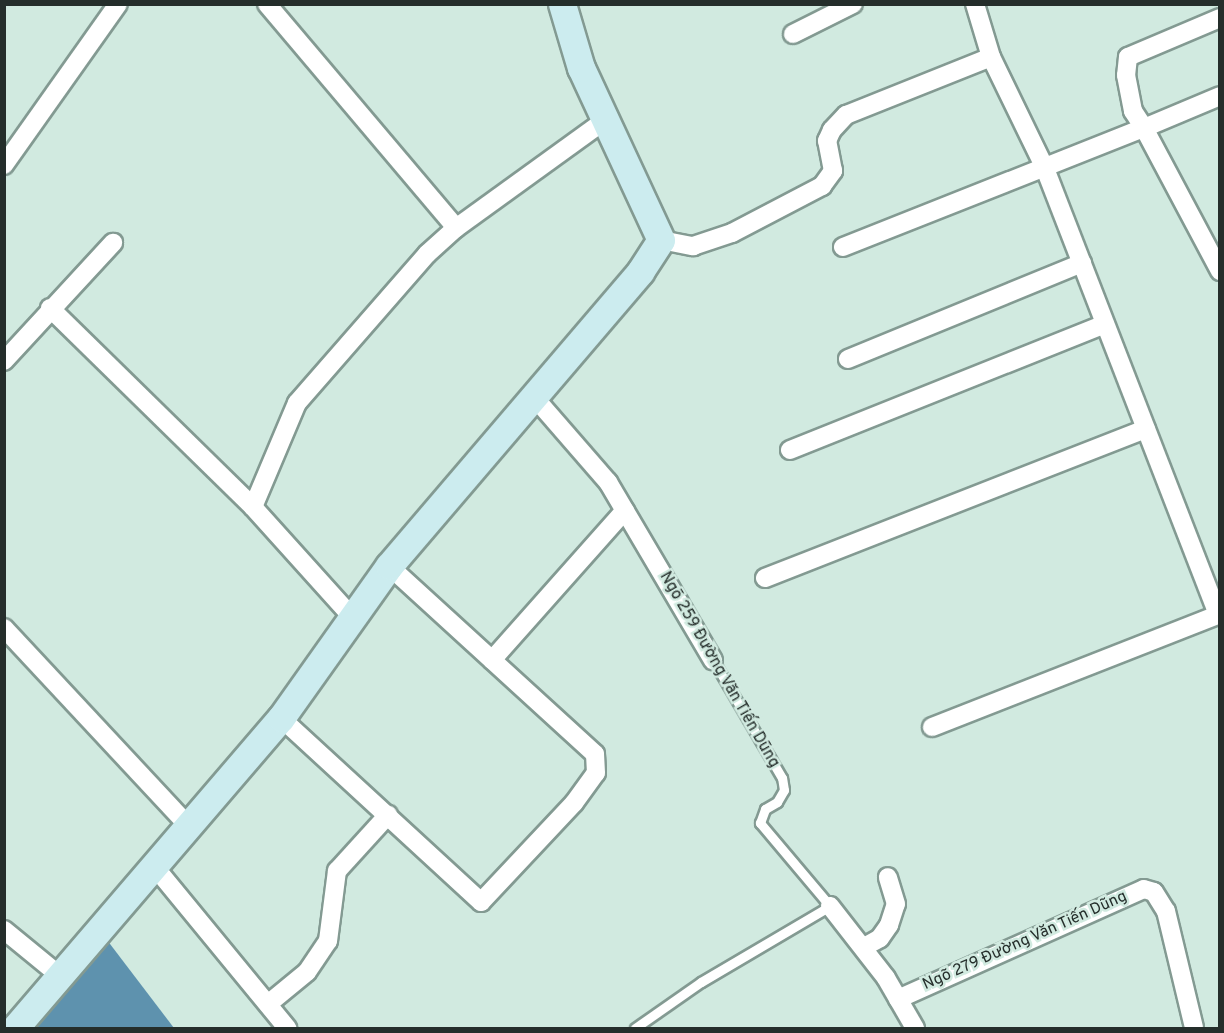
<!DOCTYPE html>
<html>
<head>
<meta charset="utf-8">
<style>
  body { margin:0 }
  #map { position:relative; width:1224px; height:1033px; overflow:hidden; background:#d1eae0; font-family:Overpass,sans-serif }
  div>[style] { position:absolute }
  .water>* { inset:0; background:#5e92ae }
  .roads { filter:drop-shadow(2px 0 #839a92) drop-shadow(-2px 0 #839a92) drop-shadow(0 2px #839a92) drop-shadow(0 -2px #839a92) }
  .lane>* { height:9px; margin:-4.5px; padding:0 4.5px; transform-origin:4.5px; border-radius:4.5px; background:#fff }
  .street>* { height:18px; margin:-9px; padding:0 9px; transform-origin:9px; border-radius:9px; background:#fff }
  .secondary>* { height:27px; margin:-13.5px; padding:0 13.5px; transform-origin:13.5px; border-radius:13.5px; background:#ccecef }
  span { translate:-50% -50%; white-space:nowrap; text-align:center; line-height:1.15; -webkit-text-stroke:5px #d1eae0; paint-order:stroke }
  .street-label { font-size:16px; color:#252e2b }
  .frame { position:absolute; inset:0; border:6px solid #252e2b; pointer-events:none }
</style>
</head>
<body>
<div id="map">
  <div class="water">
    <div style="clip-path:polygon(107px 940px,174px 1028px,32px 1028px)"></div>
  </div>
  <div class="roads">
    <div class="lane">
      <div style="left:635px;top:1028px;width:80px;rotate:-34.9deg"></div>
      <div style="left:701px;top:982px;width:150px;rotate:-30.5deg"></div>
      <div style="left:830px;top:906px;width:109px;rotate:-130.1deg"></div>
      <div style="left:760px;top:823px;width:15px;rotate:-70deg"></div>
      <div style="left:765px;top:809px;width:14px;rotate:-30deg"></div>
      <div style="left:777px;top:802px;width:14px;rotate:-60deg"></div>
      <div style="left:784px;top:790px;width:12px;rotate:-99deg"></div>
      <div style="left:782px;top:778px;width:137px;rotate:-120.3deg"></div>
    </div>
    <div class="street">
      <div style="left:267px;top:4px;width:293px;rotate:49.8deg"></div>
      <div style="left:975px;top:4px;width:55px;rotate:73.2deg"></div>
      <div style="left:991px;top:57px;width:121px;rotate:64.1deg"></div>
      <div style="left:1044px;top:166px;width:481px;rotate:68.8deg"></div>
      <div style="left:1220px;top:18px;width:100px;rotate:157deg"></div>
      <div style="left:1128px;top:57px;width:18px;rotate:96deg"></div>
      <div style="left:1126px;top:75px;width:37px;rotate:79deg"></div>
      <div style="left:1133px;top:111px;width:20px;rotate:57deg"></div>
      <div style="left:1144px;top:128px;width:82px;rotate:-22.8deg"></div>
      <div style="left:793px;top:34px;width:67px;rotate:-26.6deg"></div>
      <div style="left:4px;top:165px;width:197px;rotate:-54.7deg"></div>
      <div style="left:661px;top:240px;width:33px;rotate:11deg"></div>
      <div style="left:693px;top:246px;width:41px;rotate:-18.4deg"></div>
      <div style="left:732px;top:233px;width:102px;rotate:-27.6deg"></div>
      <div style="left:822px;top:186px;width:19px;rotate:-54deg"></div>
      <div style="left:833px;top:171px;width:31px;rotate:-101deg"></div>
      <div style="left:827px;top:141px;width:12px;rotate:-66deg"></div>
      <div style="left:832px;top:130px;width:21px;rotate:-47deg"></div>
      <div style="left:846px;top:115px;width:156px;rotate:-21.8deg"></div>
      <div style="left:843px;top:247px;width:324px;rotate:-21.6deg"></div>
      <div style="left:1144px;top:128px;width:162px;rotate:62deg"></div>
      <div style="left:50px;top:308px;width:284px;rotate:44.4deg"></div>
      <div style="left:253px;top:507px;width:147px;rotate:48deg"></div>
      <div style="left:848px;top:359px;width:253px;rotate:-22.3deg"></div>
      <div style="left:4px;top:361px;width:161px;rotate:-47.3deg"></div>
      <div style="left:534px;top:397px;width:113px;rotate:49deg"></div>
      <div style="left:608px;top:482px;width:207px;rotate:59.5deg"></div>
      <div style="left:790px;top:450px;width:339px;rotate:-21.8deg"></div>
      <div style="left:253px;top:507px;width:113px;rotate:-67.1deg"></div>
      <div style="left:297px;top:403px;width:198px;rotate:-48.9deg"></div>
      <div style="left:427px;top:254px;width:39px;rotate:-42deg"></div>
      <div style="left:456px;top:228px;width:183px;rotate:-35.9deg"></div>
      <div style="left:765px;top:578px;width:409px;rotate:-21.4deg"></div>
      <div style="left:4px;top:628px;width:270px;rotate:47deg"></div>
      <div style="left:492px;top:660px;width:200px;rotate:-48.4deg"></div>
      <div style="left:281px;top:718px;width:272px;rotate:42.6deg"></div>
      <div style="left:481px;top:902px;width:136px;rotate:-46.8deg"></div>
      <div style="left:574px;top:803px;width:37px;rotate:-54deg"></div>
      <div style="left:596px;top:773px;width:19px;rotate:-93deg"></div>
      <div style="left:595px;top:754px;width:279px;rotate:-137.6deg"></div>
      <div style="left:932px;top:727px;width:309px;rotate:-21.4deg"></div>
      <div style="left:154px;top:866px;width:210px;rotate:50.6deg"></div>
      <div style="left:830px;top:906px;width:91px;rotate:52.1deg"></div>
      <div style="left:886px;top:978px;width:58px;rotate:59.9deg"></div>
      <div style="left:4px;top:930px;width:71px;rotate:39.3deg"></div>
      <div style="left:864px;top:947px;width:18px;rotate:-29deg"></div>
      <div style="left:880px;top:938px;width:16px;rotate:-55deg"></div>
      <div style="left:889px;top:925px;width:22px;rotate:-72deg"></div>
      <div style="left:896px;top:904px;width:28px;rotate:-107deg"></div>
      <div style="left:898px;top:999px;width:269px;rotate:-24.1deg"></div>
      <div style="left:1144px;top:889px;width:10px;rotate:17deg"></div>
      <div style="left:1154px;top:892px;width:22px;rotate:58deg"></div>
      <div style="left:1166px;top:911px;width:120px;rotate:76.5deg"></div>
      <div style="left:268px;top:1004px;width:50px;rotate:-39.4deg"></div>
      <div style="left:307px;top:972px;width:37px;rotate:-56deg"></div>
      <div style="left:328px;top:941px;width:71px;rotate:-82.7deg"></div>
      <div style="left:337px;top:871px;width:76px;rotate:-47.7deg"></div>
    </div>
    <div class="secondary">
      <div style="left:15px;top:1028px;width:408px;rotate:-49.4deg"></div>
      <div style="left:281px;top:718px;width:186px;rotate:-54.6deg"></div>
      <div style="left:389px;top:566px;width:387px;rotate:-49.5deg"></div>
      <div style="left:640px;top:272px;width:38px;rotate:-57deg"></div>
      <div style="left:661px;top:240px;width:190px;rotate:-114.9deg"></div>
      <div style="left:581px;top:68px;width:67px;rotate:-106.5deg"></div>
    </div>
  </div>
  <div class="street-label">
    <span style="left:719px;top:670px;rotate:60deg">Ngõ 259 Đường Văn Tiến Dũng</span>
    <span style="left:1025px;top:941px;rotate:-24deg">Ngõ 279 Đường Văn Tiến Dũng</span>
  </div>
  <div class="frame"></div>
</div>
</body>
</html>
